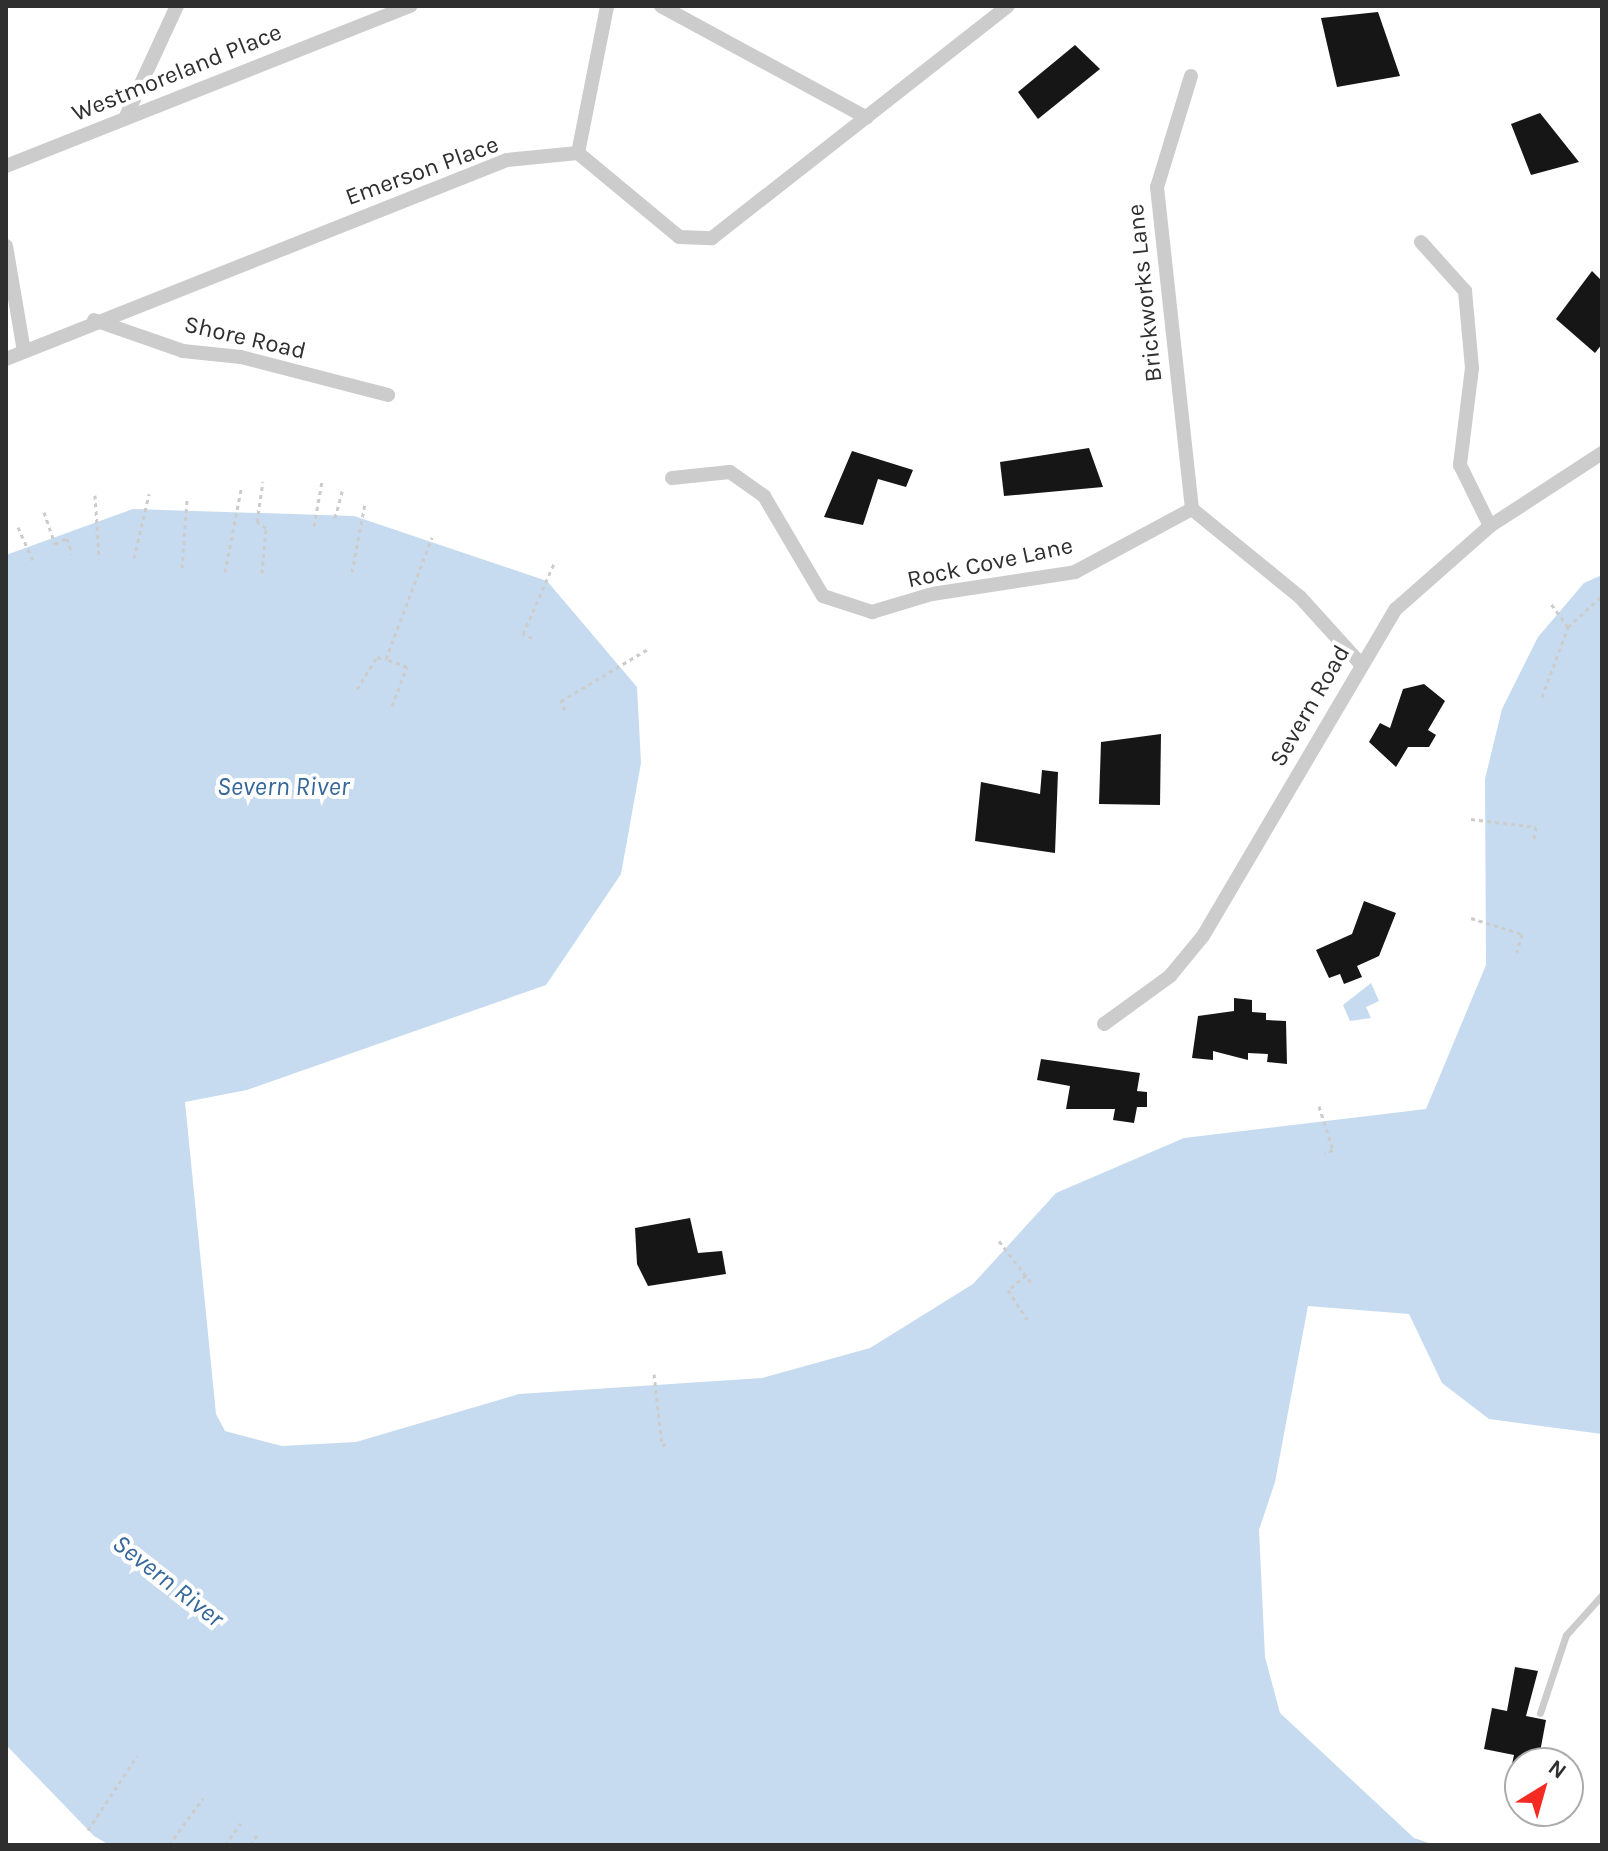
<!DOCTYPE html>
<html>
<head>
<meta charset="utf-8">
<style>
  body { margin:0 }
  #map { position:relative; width:1608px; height:1851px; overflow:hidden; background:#fff; font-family:Karla,sans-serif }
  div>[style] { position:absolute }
  .water>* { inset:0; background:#c6dbef }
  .building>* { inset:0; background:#161616 }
  .path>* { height:3px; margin-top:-1.5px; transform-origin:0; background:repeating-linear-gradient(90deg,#ccc 0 4px,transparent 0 8px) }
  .service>* { height:7px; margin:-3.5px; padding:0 3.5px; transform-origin:3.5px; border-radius:3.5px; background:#ccc }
  .minor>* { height:14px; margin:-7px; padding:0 7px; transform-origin:7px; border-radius:7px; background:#ccc }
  span { translate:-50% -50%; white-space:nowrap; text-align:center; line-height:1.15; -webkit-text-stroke:8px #fff; paint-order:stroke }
  .street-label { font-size:24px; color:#2f2f2f }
  .water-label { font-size:26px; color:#356799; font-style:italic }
  .frame { position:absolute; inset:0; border:8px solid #2f2f2f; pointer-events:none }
  .north { position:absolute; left:1504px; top:1747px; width:80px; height:80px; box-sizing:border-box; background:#fff; border:2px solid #acacac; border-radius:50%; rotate:37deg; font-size:22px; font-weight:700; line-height:32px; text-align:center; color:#2f2f2f }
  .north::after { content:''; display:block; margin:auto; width:28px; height:36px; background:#f52b23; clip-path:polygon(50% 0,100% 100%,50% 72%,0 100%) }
</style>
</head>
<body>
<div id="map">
  <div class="water">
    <div style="clip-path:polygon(133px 509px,354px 516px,547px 581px,637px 687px,641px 763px,621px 874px,546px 985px,247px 1090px,185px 1102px,216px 1414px,225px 1431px,282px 1446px,356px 1442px,519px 1394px,762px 1378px,870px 1348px,973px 1284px,1056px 1193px,1184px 1138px,1426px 1109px,1486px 965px,1485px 779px,1502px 709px,1538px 637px,1584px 583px,1602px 575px,1602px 1434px,1489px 1419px,1442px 1383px,1409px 1314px,1308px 1306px,1275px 1482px,1259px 1530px,1265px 1657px,1280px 1713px,1414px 1838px,1435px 1845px,109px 1845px,94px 1836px,6px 1745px,6px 555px)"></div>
    <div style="clip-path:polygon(1371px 983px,1379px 1001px,1366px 1007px,1371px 1018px,1350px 1021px,1343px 1005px)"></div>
  </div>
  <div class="building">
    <div style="clip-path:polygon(1378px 12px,1400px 76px,1337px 87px,1321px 18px)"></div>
    <div style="clip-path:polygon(1075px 45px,1100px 69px,1038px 119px,1018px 92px)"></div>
    <div style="clip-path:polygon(1540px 113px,1579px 162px,1531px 175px,1511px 124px)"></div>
    <div style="clip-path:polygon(1592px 271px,1602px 281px,1602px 344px,1595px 353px,1556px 319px)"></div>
    <div style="clip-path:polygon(1089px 448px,1103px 487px,1004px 496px,1000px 462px)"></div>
    <div style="clip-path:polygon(852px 451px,913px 470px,906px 487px,878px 479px,863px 525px,824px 517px)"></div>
    <div style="clip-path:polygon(1424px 684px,1445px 701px,1428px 730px,1436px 735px,1429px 747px,1408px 747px,1396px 767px,1369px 742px,1380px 723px,1390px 728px,1403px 689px)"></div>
    <div style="clip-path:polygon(1161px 734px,1160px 805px,1099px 804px,1101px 742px)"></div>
    <div style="clip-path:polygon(1042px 770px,1058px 772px,1055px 853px,975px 841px,981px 782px,1040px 794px)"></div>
    <div style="clip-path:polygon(1364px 901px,1396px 913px,1379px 956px,1357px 966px,1362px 977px,1344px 984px,1340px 974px,1329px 978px,1316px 950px,1352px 934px)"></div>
    <div style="clip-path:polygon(1234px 998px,1252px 1000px,1252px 1012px,1266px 1013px,1266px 1020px,1286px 1021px,1287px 1064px,1267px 1062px,1268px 1054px,1248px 1053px,1248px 1060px,1213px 1051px,1213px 1060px,1192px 1058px,1198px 1016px,1234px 1011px)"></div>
    <div style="clip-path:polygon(1041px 1059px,1140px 1073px,1137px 1091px,1147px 1092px,1147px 1107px,1137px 1107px,1134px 1123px,1113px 1120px,1115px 1109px,1066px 1109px,1070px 1086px,1037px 1080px)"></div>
    <div style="clip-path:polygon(690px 1218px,698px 1253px,722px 1251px,726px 1274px,648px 1286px,637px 1264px,635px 1228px)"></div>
    <div style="clip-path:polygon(1515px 1667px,1538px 1671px,1526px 1716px,1546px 1720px,1538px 1763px,1520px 1766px,1512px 1764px,1514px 1755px,1484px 1749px,1492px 1708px,1507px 1711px)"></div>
  </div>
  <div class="path">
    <div style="left:95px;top:495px;width:64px;rotate:86.4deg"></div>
    <div style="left:44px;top:512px;width:34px;rotate:71deg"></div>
    <div style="left:55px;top:544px;width:13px;rotate:-27deg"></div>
    <div style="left:67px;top:538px;width:17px;rotate:73deg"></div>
    <div style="left:335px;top:518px;width:28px;rotate:-75deg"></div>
    <div style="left:314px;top:526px;width:46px;rotate:-79.9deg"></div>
    <div style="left:18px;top:527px;width:37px;rotate:66deg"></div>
    <div style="left:134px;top:558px;width:66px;rotate:-76.8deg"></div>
    <div style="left:182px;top:568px;width:68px;rotate:-85.8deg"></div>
    <div style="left:225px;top:572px;width:84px;rotate:-79deg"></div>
    <div style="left:352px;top:572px;width:70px;rotate:-79.3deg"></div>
    <div style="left:262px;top:573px;width:45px;rotate:-84.9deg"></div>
    <div style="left:266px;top:528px;width:11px;rotate:-146deg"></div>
    <div style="left:257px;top:522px;width:41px;rotate:-81.7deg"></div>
    <div style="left:1568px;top:627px;width:46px;rotate:-42.4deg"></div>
    <div style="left:532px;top:638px;width:10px;rotate:-156deg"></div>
    <div style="left:523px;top:634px;width:80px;rotate:-66.3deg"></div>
    <div style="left:357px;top:689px;width:38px;rotate:-58deg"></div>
    <div style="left:377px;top:657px;width:9px;rotate:13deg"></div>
    <div style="left:1542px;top:697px;width:75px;rotate:-69.6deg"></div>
    <div style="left:1568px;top:627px;width:29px;rotate:-126deg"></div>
    <div style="left:392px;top:706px;width:42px;rotate:-69deg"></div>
    <div style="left:407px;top:667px;width:22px;rotate:-159deg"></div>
    <div style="left:386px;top:659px;width:130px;rotate:-69.3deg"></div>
    <div style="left:565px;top:710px;width:10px;rotate:-114deg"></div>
    <div style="left:561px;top:701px;width:101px;rotate:-30.9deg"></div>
    <div style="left:1471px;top:819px;width:65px;rotate:7deg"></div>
    <div style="left:1536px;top:827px;width:13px;rotate:99deg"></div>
    <div style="left:1471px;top:918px;width:53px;rotate:17.4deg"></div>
    <div style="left:1522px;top:934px;width:19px;rotate:106deg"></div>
    <div style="left:1319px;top:1106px;width:46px;rotate:72.3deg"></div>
    <div style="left:1333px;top:1150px;width:9px;rotate:162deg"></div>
    <div style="left:999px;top:1241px;width:56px;rotate:52.3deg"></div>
    <div style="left:1026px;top:1275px;width:23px;rotate:140deg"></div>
    <div style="left:1008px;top:1290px;width:35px;rotate:57deg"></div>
    <div style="left:654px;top:1374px;width:71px;rotate:83.6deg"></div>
    <div style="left:662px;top:1445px;width:7px;rotate:-8deg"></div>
    <div style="left:88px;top:1830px;width:89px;rotate:-56.5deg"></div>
    <div style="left:169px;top:1845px;width:58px;rotate:-54.1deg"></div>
    <div style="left:225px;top:1845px;width:27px;rotate:-54deg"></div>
    <div style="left:250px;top:1845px;width:12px;rotate:-55deg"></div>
  </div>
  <div class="service">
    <div style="left:1540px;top:1713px;width:82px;rotate:-71.6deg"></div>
    <div style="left:1566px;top:1635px;width:54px;rotate:-48deg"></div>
  </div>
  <div class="minor">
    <div style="left:661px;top:6px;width:234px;rotate:28.5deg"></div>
    <div style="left:1191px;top:76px;width:116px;rotate:107deg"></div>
    <div style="left:1157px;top:187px;width:324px;rotate:83.8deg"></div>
    <div style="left:127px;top:114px;width:119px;rotate:-65.2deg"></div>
    <div style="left:578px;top:153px;width:150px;rotate:-78.8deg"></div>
    <div style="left:6px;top:166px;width:435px;rotate:-21.6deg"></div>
    <div style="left:1421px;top:242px;width:66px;rotate:48.1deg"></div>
    <div style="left:1465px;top:291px;width:77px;rotate:84.8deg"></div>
    <div style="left:1472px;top:368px;width:98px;rotate:97.1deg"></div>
    <div style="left:1460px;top:465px;width:68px;rotate:63.8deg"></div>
    <div style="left:6px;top:246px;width:107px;rotate:80.3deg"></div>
    <div style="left:94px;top:320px;width:94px;rotate:19.2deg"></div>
    <div style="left:183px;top:351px;width:58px;rotate:5.9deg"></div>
    <div style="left:241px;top:357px;width:152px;rotate:14.5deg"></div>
    <div style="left:6px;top:359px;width:539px;rotate:-21.66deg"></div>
    <div style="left:507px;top:160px;width:71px;rotate:-5.6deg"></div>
    <div style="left:578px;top:153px;width:131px;rotate:39.7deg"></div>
    <div style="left:679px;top:237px;width:33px;rotate:2deg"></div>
    <div style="left:712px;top:238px;width:376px;rotate:-38.1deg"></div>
    <div style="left:672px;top:478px;width:58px;rotate:-5.9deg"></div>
    <div style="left:730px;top:472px;width:42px;rotate:35.2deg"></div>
    <div style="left:764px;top:496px;width:116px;rotate:59.5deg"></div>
    <div style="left:823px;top:596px;width:52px;rotate:18.1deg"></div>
    <div style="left:872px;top:612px;width:63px;rotate:-16.7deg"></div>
    <div style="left:932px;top:594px;width:145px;rotate:-8.7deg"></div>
    <div style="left:1075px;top:572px;width:133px;rotate:-28.3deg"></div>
    <div style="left:1192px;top:509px;width:139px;rotate:39.2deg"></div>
    <div style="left:1300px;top:597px;width:88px;rotate:47.8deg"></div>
    <div style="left:1104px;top:1024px;width:82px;rotate:-36deg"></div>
    <div style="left:1170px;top:976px;width:52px;rotate:-50.5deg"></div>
    <div style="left:1203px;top:936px;width:380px;rotate:-59.5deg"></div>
    <div style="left:1396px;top:609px;width:125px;rotate:-41.4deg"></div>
    <div style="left:1490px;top:526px;width:134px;rotate:-33.1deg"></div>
  </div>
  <div class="street-label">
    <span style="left:177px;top:73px;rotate:-22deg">Westmoreland Place</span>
    <span style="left:422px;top:171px;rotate:-20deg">Emerson Place</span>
    <span style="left:1145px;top:293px;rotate:-96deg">Brickworks Lane</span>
    <span style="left:245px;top:338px;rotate:13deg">Shore Road</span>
    <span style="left:990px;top:563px;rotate:-12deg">Rock Cove Lane</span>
    <span style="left:1310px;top:706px;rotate:-60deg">Severn Road</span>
  </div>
  <div class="water-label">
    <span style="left:283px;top:787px">Severn River</span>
    <span style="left:168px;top:1581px;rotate:38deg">Severn River</span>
  </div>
  <div class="frame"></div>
  <div class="north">N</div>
</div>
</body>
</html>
